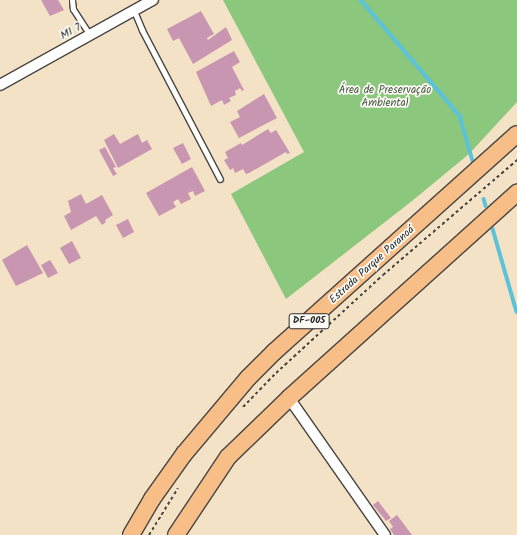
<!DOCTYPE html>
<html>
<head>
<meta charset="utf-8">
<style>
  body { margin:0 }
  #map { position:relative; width:517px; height:535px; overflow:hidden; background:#f3e2c6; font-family:Kalam,sans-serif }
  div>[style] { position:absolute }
  .green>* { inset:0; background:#8bc77c }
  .stream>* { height:3.5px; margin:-1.75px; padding:0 1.75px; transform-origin:1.75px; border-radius:1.75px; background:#5cc2da }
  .building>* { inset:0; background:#c896b0 }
  .path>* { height:2px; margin-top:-1px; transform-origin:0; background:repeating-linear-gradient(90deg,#494642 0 3px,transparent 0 6px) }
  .roads { filter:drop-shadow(1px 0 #494642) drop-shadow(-1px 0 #494642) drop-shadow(0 1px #494642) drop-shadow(0 -1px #494642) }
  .lane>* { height:5px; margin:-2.5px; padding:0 2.5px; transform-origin:2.5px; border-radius:2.5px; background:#fff }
  .street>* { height:10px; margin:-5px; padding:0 5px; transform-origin:5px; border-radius:5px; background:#fff }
  .primary>* { height:16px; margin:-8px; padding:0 8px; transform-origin:8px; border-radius:8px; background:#f7be87 }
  span { translate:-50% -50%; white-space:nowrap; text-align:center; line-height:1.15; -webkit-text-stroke:3.5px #fdfcf7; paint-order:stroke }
  .shield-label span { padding:1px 3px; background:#fdfcf7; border:1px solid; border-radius:3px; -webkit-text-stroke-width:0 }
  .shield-label { font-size:10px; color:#2b2b2b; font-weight:700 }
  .street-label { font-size:11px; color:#2b2b2b }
  .park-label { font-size:11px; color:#485a43 }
</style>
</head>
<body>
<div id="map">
  <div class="green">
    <div style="clip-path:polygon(223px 0,517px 0,517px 102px,469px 154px,412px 201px,286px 299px,231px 194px,304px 152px)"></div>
  </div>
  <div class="stream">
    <div style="left:361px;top:0;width:153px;rotate:49.5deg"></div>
    <div style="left:460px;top:116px;width:47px;rotate:73.9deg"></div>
    <div style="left:484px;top:199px;width:7px;rotate:74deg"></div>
    <div style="left:493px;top:229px;width:86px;rotate:73.9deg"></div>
  </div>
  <div class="building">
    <div style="clip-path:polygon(41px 0,58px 0,64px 10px,50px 16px)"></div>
    <div style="clip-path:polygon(201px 11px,214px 34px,207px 38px,208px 40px,226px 27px,232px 40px,193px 64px,179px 38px,173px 41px,167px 29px)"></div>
    <div style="clip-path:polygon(234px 51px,240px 62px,232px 67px,244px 90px,242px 91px,240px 88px,235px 91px,236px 95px,229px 98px,231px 101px,224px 105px,222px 100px,211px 106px,196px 72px)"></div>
    <div style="clip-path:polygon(264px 94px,277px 118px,239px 138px,230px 122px,240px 117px,237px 111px)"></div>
    <div style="clip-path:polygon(268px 129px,271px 133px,276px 130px,290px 153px,287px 154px,286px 152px,249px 173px,246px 174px,243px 169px,235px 173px,233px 168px,230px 170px,224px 160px,228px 158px,225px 152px,241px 143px,242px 145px)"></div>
    <div style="clip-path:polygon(114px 134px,120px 144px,138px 134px,142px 143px,147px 140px,152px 149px,118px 168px,104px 140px)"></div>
    <div style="clip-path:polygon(183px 143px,191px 159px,182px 164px,173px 148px)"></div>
    <div style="clip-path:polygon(105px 147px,116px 167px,113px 168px,117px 174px,113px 176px,99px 150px)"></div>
    <div style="clip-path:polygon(192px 167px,205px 191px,195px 196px,193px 191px,188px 193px,191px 199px,181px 204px,178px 199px,173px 202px,176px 207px,159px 216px,146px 193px)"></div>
    <div style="clip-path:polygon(81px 194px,86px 204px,102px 195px,113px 215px,105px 220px,106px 222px,102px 225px,96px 216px,71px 230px,64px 216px,71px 212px,68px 201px)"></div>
    <div style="clip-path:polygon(128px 219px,134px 232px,123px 238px,116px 225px)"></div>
    <div style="clip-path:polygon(72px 241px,81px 258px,69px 264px,60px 248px)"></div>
    <div style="clip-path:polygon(27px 245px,43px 273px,16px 286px,2px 260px)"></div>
    <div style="clip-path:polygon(50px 260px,58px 273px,48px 278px,41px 265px)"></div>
    <div style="clip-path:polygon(378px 501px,391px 518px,386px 521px,373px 505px)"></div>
    <div style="clip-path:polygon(397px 515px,412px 535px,394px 535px,390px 529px,393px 527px,389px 521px)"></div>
  </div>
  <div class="path">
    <div style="left:243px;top:407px;width:47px;rotate:-45.9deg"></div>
    <div style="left:276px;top:373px;width:145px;rotate:-42.5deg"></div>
    <div style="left:383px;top:275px;width:177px;rotate:-40.6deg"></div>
    <div style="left:149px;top:535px;width:55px;rotate:-58.3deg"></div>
  </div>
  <div class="roads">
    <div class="lane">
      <div style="left:72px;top:0;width:9px;rotate:84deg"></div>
      <div style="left:73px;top:9px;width:31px;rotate:57deg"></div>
      <div style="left:134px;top:11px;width:21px;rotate:67deg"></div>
      <div style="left:142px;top:30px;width:168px;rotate:62.4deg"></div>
    </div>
    <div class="street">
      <div style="left:0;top:85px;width:175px;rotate:-29.1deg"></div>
      <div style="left:289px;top:398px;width:167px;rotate:55deg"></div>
    </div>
    <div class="primary">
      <div style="left:131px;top:535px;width:42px;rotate:-59.7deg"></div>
      <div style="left:152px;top:499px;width:55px;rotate:-54.6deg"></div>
      <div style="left:184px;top:454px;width:99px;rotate:-49.9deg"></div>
      <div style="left:248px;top:378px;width:37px;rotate:-45deg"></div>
      <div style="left:274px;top:352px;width:326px;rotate:-41.9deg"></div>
      <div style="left:176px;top:535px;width:94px;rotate:-56.3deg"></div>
      <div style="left:228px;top:457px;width:85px;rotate:-44deg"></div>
      <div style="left:289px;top:398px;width:307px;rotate:-42deg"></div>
    </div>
  </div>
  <div class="shield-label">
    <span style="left:309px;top:321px">DF-005</span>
  </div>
  <div class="street-label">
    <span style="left:71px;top:32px;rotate:-29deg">MI 7</span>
    <span style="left:372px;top:265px;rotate:-42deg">Estrada Parque Paranoá</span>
  </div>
  <div class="park-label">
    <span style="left:385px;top:97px">Área de Preservação<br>Ambiental</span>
  </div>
</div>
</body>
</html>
